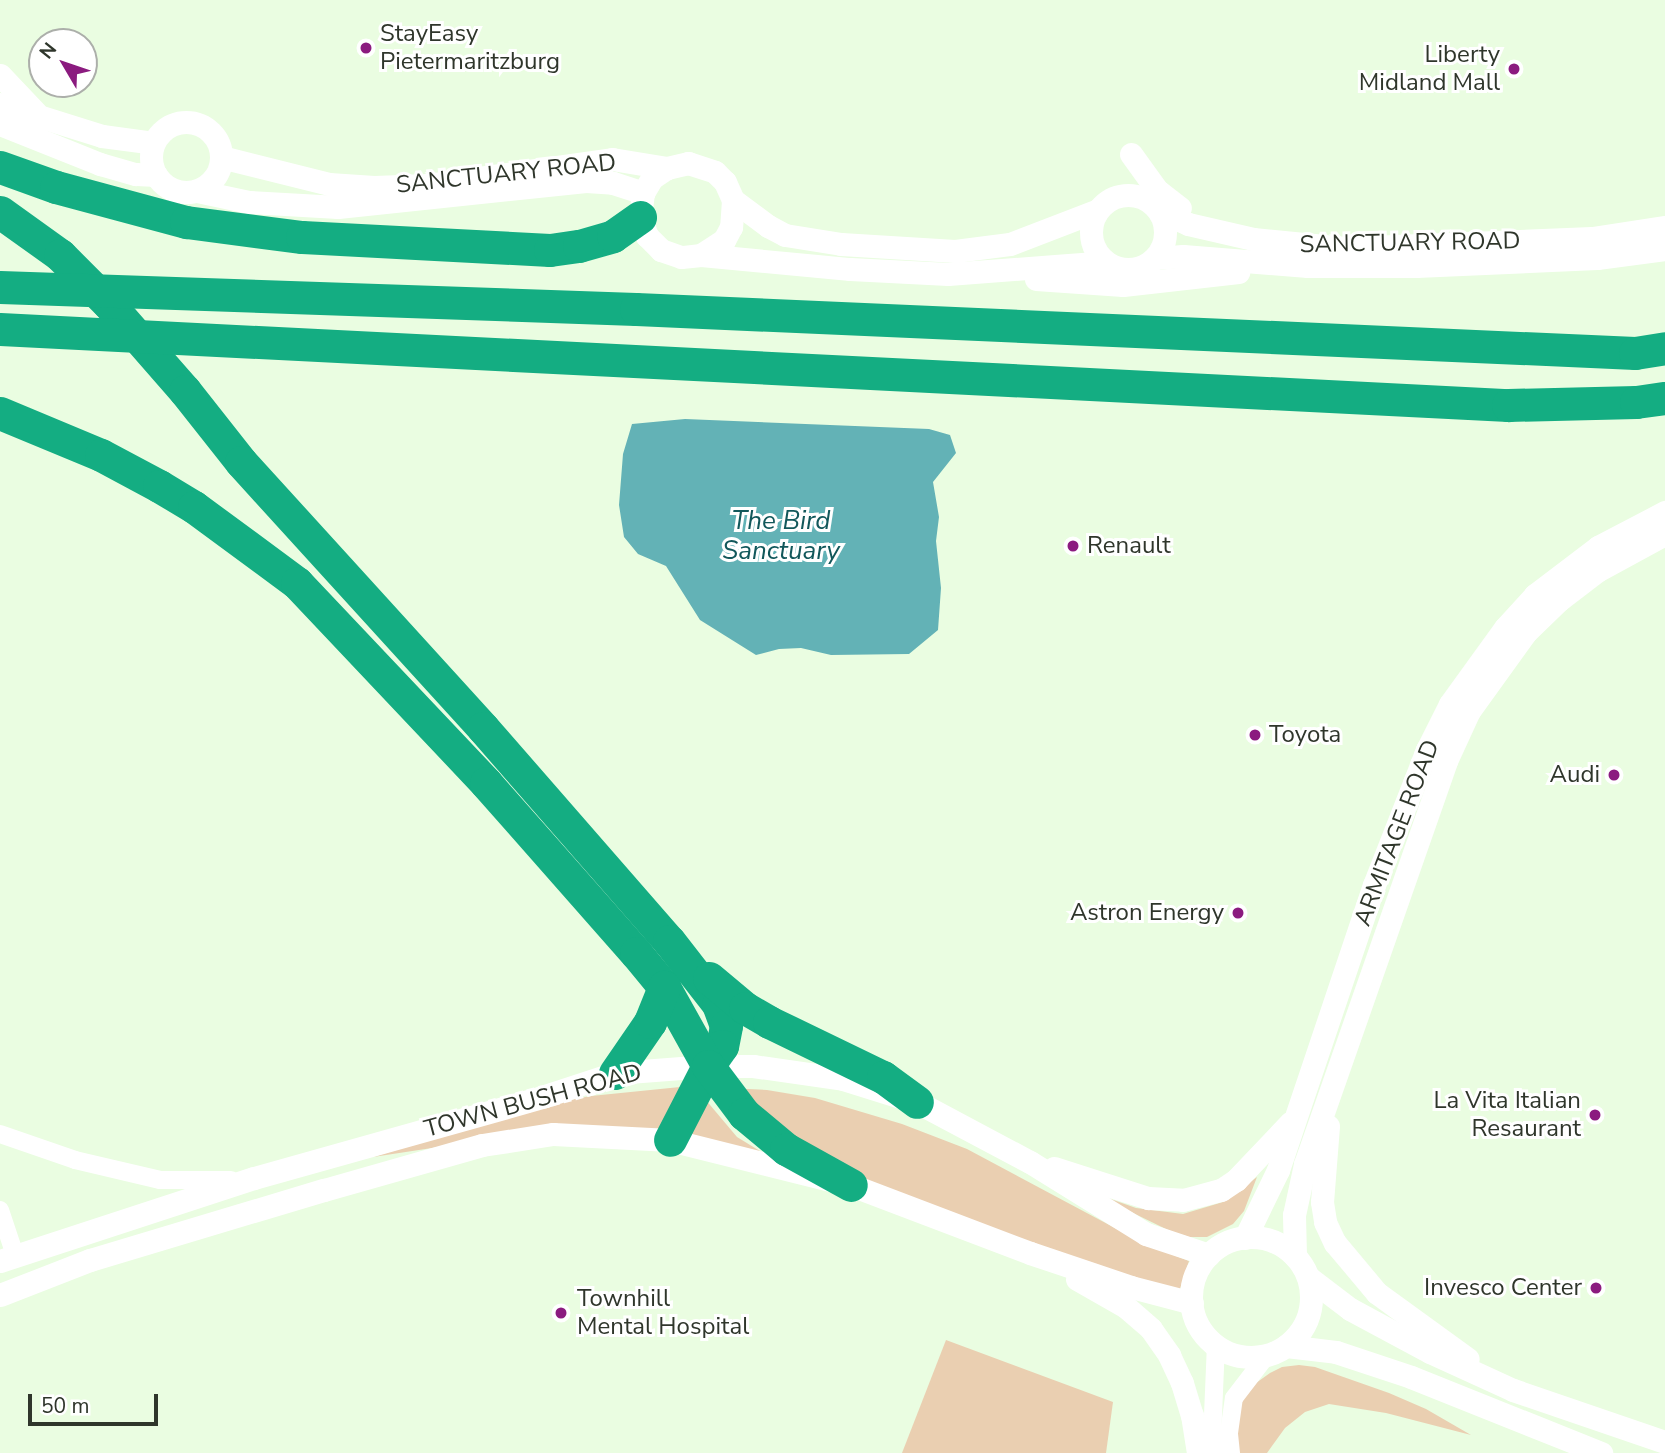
<!DOCTYPE html>
<html>
<head>
<meta charset="utf-8">
<style>
  body { margin:0 }
  #map { position:relative; width:1665px; height:1453px; overflow:hidden; background:#eafde1; font-family:"Nunito Sans",sans-serif }
  div>[style] { position:absolute }
  .green>* { inset:0; background:#eacfb1 }
  .water>* { inset:0; background:#63b2b6 }
  .minor>* { height:18px; margin:-9px; padding:0 9px; transform-origin:9px; border-radius:9px; background:#fff }
  .tertiary>* { height:23px; margin:-11.5px; padding:0 11.5px; transform-origin:11.5px; border-radius:11.5px; background:#fff }
  .tertiary>.ring { margin:-11.5px; padding:0; box-sizing:content-box; background:none; border:23px solid #fff; border-radius:50% }
  .motorway>* { height:33px; margin:-16.5px; padding:0 16.5px; transform-origin:16.5px; border-radius:16.5px; background:#14ad82 }
  .dots>* { width:19px; height:19px; translate:-50% -50%; box-sizing:border-box; border:4px solid #fff; border-radius:50% }
  span { translate:-50% -50%; white-space:nowrap; text-align:center; line-height:1.15; -webkit-text-stroke:6px #fff; paint-order:stroke }
  .poi-label { font-size:24px; color:#2f362b }
  .left { translate:0 -50%; text-align:left }
  .right { translate:-100% -50%; text-align:right }
  .street-label { font-size:24px; color:#2f362b }
  .water-label { font-size:26px; color:#12585b; font-style:italic }
  .north { position:absolute; left:28px; top:28px; width:70px; height:70px; box-sizing:border-box; background:#fff; border:2px solid #acafaa; border-radius:50%; rotate:309deg; font-size:19px; font-weight:700; line-height:28px; text-align:center; color:#2f362b }
  .north::after { content:''; display:block; margin:auto; width:24px; height:32px; background:#8b1b7f; clip-path:polygon(50% 0,100% 100%,50% 72%,0 100%) }
  .scale { position:absolute; left:28px; top:1394px; width:130px; height:32px; box-sizing:border-box; border:4px solid #2f362b; border-top:0; padding-left:9px; font-size:21px; line-height:24px; white-space:nowrap; color:#2f362b; -webkit-text-stroke:5px #fff; paint-order:stroke }
</style>
</head>
<body>
<div id="map">
  <div class="green">
    <div style="clip-path:polygon(690px 1086px,666px 1130px,445px 1146px,373px 1157px,543px 1105px,591px 1096px)"></div>
    <div style="clip-path:polygon(726px 1088px,767px 1090px,815px 1098px,902px 1124px,967px 1149px,1145px 1244px,1189px 1261px,1179px 1292px,928px 1208px,803px 1159px)"></div>
    <div style="clip-path:polygon(705px 1099px,737px 1137px,783px 1165px,687px 1139px)"></div>
    <div style="clip-path:polygon(1257px 1177px,1244px 1211px,1233px 1224px,1207px 1237px,1189px 1237px,1170px 1231px,1088px 1191px,1136px 1208px,1183px 1214px,1223px 1202px)"></div>
    <div style="clip-path:polygon(946px 1340px,1113px 1402px,1106px 1453px,902px 1453px)"></div>
    <div style="clip-path:polygon(1299px 1365px,1315px 1367px,1389px 1393px,1426px 1409px,1471px 1435px,1386px 1413px,1329px 1404px,1305px 1412px,1285px 1428px,1267px 1453px,1234px 1453px,1239px 1404px,1256px 1383px,1270px 1373px,1282px 1367px)"></div>
  </div>
  <div class="water">
    <div style="clip-path:polygon(685px 419px,929px 429px,950px 435px,956px 453px,933px 482px,939px 517px,936px 541px,941px 588px,938px 630px,909px 654px,831px 655px,801px 648px,779px 649px,756px 655px,700px 620px,666px 566px,638px 554px,624px 537px,619px 505px,623px 454px,632px 424px)"></div>
  </div>
  <div class="minor">
    <div style="left:0;top:1134px;width:79px;rotate:19.1deg"></div>
    <div style="left:75px;top:1160px;width:87px;rotate:13.2deg"></div>
    <div style="left:160px;top:1180px;width:71px"></div>
    <div style="left:0;top:1210px;width:47px;rotate:71.6deg"></div>
    <div style="left:1215px;top:1453px;width:14px;rotate:-102deg"></div>
    <div style="left:1212px;top:1439px;width:94px;rotate:-87.6deg"></div>
    <div style="left:1231px;top:1453px;width:20px;rotate:-96deg"></div>
    <div style="left:1229px;top:1433px;width:35px;rotate:-82deg"></div>
    <div style="left:1234px;top:1398px;width:54px;rotate:-52.5deg"></div>
  </div>
  <div class="tertiary">
    <div style="left:0;top:75px;width:52px;rotate:46.5deg"></div>
    <div style="left:0;top:104px;width:107px;rotate:17.4deg"></div>
    <div style="left:102px;top:136px;width:52px;rotate:7.7deg"></div>
    <div class="ring" style="left:151px;top:122px;width:47px;height:47px"></div>
    <div style="left:0;top:124px;width:108px;rotate:21.8deg"></div>
    <div style="left:100px;top:164px;width:37px;rotate:16deg"></div>
    <div style="left:136px;top:174px;width:20px;rotate:3deg"></div>
    <div style="left:1131px;top:154px;width:44px;rotate:54.2deg"></div>
    <div style="left:1157px;top:190px;width:29px;rotate:38deg"></div>
    <div style="left:221px;top:157px;width:111px;rotate:14deg"></div>
    <div style="left:329px;top:184px;width:45px;rotate:3.8deg"></div>
    <div style="left:374px;top:187px;width:54px;rotate:-2.1deg"></div>
    <div style="left:428px;top:185px;width:186px;rotate:-8deg"></div>
    <div style="left:612px;top:159px;width:56px;rotate:9.3deg"></div>
    <div style="left:197px;top:191px;width:53px;rotate:11.9deg"></div>
    <div style="left:249px;top:202px;width:89px;rotate:3.2deg"></div>
    <div style="left:338px;top:207px;width:249px;rotate:-6deg"></div>
    <div style="left:586px;top:181px;width:27px;rotate:4deg"></div>
    <div style="left:613px;top:183px;width:32px;rotate:18deg"></div>
    <div class="ring" style="left:1091px;top:195px;width:51px;height:51px"></div>
    <div style="left:733px;top:200px;width:27px;rotate:94deg"></div>
    <div style="left:731px;top:227px;width:15px;rotate:118deg"></div>
    <div style="left:724px;top:240px;width:27px;rotate:147deg"></div>
    <div style="left:701px;top:255px;width:20px;rotate:174deg"></div>
    <div style="left:681px;top:257px;width:21px;rotate:-161deg"></div>
    <div style="left:661px;top:250px;width:20px;rotate:-135deg"></div>
    <div style="left:647px;top:236px;width:20px;rotate:-110deg"></div>
    <div style="left:640px;top:217px;width:24px;rotate:-83deg"></div>
    <div style="left:643px;top:193px;width:17px;rotate:-59deg"></div>
    <div style="left:652px;top:178px;width:18px;rotate:-34deg"></div>
    <div style="left:667px;top:168px;width:22px;rotate:-13deg"></div>
    <div style="left:688px;top:163px;width:28px;rotate:18deg"></div>
    <div style="left:715px;top:172px;width:14px;rotate:45deg"></div>
    <div style="left:725px;top:182px;width:20px;rotate:66deg"></div>
    <div style="left:733px;top:200px;width:44px;rotate:36.6deg"></div>
    <div style="left:768px;top:226px;width:19px;rotate:28deg"></div>
    <div style="left:785px;top:235px;width:57px;rotate:9.1deg"></div>
    <div style="left:841px;top:244px;width:114px;rotate:3.5deg"></div>
    <div style="left:955px;top:251px;width:55px;rotate:-7.3deg"></div>
    <div style="left:1010px;top:244px;width:94px;rotate:-21.1deg"></div>
    <div style="left:1159px;top:211px;width:32px;rotate:24deg"></div>
    <div style="left:1188px;top:224px;width:67px;rotate:13deg"></div>
    <div style="left:1253px;top:239px;width:92px;rotate:5.6deg"></div>
    <div style="left:1345px;top:248px;width:247px;rotate:-2.3deg"></div>
    <div style="left:1592px;top:238px;width:74px;rotate:-8.6deg"></div>
    <div style="left:701px;top:255px;width:150px;rotate:5.4deg"></div>
    <div style="left:850px;top:269px;width:98px;rotate:2.9deg"></div>
    <div style="left:948px;top:274px;width:158px;rotate:-4.3deg"></div>
    <div style="left:1155px;top:258px;width:28px;rotate:-4deg"></div>
    <div style="left:1183px;top:256px;width:125px;rotate:4.6deg"></div>
    <div style="left:1308px;top:266px;width:108px"></div>
    <div style="left:1416px;top:266px;width:181px;rotate:-2.5deg"></div>
    <div style="left:1597px;top:258px;width:69px;rotate:-7.5deg"></div>
    <div style="left:1036px;top:279px;width:87px;rotate:3.9deg"></div>
    <div style="left:1123px;top:285px;width:116px;rotate:-6.4deg"></div>
    <div style="left:1328px;top:1126px;width:76px;rotate:94.5deg"></div>
    <div style="left:1322px;top:1202px;width:20px;rotate:81deg"></div>
    <div style="left:1325px;top:1222px;width:23px;rotate:65deg"></div>
    <div style="left:1335px;top:1243px;width:65px;rotate:50deg"></div>
    <div style="left:1377px;top:1293px;width:112px;rotate:36deg"></div>
    <div style="left:1054px;top:1168px;width:99px;rotate:17.7deg"></div>
    <div style="left:1148px;top:1198px;width:35px;rotate:3deg"></div>
    <div style="left:1183px;top:1200px;width:39px;rotate:-15deg"></div>
    <div style="left:1221px;top:1190px;width:18px;rotate:-34deg"></div>
    <div style="left:1236px;top:1180px;width:79px;rotate:-46.5deg"></div>
    <div class="ring" style="left:1191px;top:1237px;width:97px;height:97px"></div>
    <div style="left:1245px;top:1238px;width:76px;rotate:-64.1deg"></div>
    <div style="left:1278px;top:1170px;width:301px;rotate:-71.4deg"></div>
    <div style="left:1374px;top:885px;width:145px;rotate:-68.6deg"></div>
    <div style="left:1427px;top:750px;width:51px;rotate:-63.4deg"></div>
    <div style="left:1450px;top:704px;width:94px;rotate:-54.1deg"></div>
    <div style="left:1505px;top:628px;width:45px;rotate:-47.7deg"></div>
    <div style="left:1535px;top:595px;width:79px;rotate:-37.3deg"></div>
    <div style="left:1598px;top:547px;width:76px;rotate:-27.6deg"></div>
    <div style="left:1295px;top:1256px;width:41px;rotate:-91.4deg"></div>
    <div style="left:1294px;top:1215px;width:52px;rotate:-77.8deg"></div>
    <div style="left:1305px;top:1164px;width:427px;rotate:-70.7deg"></div>
    <div style="left:1446px;top:761px;width:55px;rotate:-65.3deg"></div>
    <div style="left:1469px;top:711px;width:97px;rotate:-54.2deg"></div>
    <div style="left:1526px;top:632px;width:46px;rotate:-44.1deg"></div>
    <div style="left:1559px;top:600px;width:48px;rotate:-37.3deg"></div>
    <div style="left:1597px;top:571px;width:77px;rotate:-28.6deg"></div>
    <div style="left:0;top:1261px;width:267px;rotate:-18.1deg"></div>
    <div style="left:254px;top:1178px;width:302px;rotate:-15.7deg"></div>
    <div style="left:545px;top:1096px;width:74px;rotate:-18.2deg"></div>
    <div style="left:615px;top:1073px;width:93px;rotate:-4.3deg"></div>
    <div style="left:708px;top:1066px;width:45px"></div>
    <div style="left:753px;top:1066px;width:91px;rotate:8.2deg"></div>
    <div style="left:843px;top:1079px;width:77px;rotate:17.3deg"></div>
    <div style="left:917px;top:1102px;width:128px;rotate:28deg"></div>
    <div style="left:1030px;top:1162px;width:137px;rotate:31.8deg"></div>
    <div style="left:1146px;top:1234px;width:66px;rotate:18.4deg"></div>
    <div style="left:1308px;top:1277px;width:53px;rotate:37.3deg"></div>
    <div style="left:1350px;top:1309px;width:91px;rotate:28.3deg"></div>
    <div style="left:1430px;top:1352px;width:91px;rotate:24.6deg"></div>
    <div style="left:1513px;top:1390px;width:161px;rotate:18.9deg"></div>
    <div style="left:1077px;top:1279px;width:56px;rotate:29.7deg"></div>
    <div style="left:1126px;top:1307px;width:33px;rotate:41deg"></div>
    <div style="left:1151px;top:1329px;width:32px;rotate:55deg"></div>
    <div style="left:1169px;top:1355px;width:31px;rotate:65deg"></div>
    <div style="left:1182px;top:1383px;width:34px;rotate:73deg"></div>
    <div style="left:1192px;top:1415px;width:38px;rotate:81deg"></div>
    <div style="left:0;top:1295px;width:97px;rotate:-21.3deg"></div>
    <div style="left:90px;top:1260px;width:244px;rotate:-16.7deg"></div>
    <div style="left:324px;top:1190px;width:164px;rotate:-15.9deg"></div>
    <div style="left:482px;top:1145px;width:72px;rotate:-8.8deg"></div>
    <div style="left:553px;top:1134px;width:117px;rotate:2.9deg"></div>
    <div style="left:670px;top:1140px;width:187px;rotate:14deg"></div>
    <div style="left:851px;top:1185px;width:191px;rotate:20.8deg"></div>
    <div style="left:1030px;top:1253px;width:107px;rotate:18.6deg"></div>
    <div style="left:1131px;top:1287px;width:63px;rotate:14.7deg"></div>
    <div style="left:1286px;top:1346px;width:50px;rotate:6.8deg"></div>
    <div style="left:1336px;top:1352px;width:79px;rotate:18.4deg"></div>
    <div style="left:1411px;top:1377px;width:205px;rotate:21.8deg"></div>
  </div>
  <div class="motorway">
    <div style="left:0;top:167px;width:59px;rotate:19.7deg"></div>
    <div style="left:56px;top:187px;width:135px;rotate:15.1deg"></div>
    <div style="left:186px;top:222px;width:117px;rotate:7.4deg"></div>
    <div style="left:302px;top:237px;width:248px;rotate:3deg"></div>
    <div style="left:550px;top:250px;width:29px;rotate:-8deg"></div>
    <div style="left:579px;top:246px;width:35px;rotate:-16deg"></div>
    <div style="left:613px;top:236px;width:33px;rotate:-35deg"></div>
    <div style="left:0;top:212px;width:74px;rotate:35.6deg"></div>
    <div style="left:60px;top:255px;width:68px;rotate:45deg"></div>
    <div style="left:108px;top:303px;width:117px;rotate:48.8deg"></div>
    <div style="left:185px;top:391px;width:90px;rotate:51.7deg"></div>
    <div style="left:241px;top:462px;width:360px;rotate:47.7deg"></div>
    <div style="left:483px;top:728px;width:283px;rotate:48.9deg"></div>
    <div style="left:669px;top:941px;width:80px;rotate:52.1deg"></div>
    <div style="left:718px;top:1004px;width:23px;rotate:70deg"></div>
    <div style="left:726px;top:1026px;width:20px;rotate:101deg"></div>
    <div style="left:722px;top:1046px;width:24px;rotate:125deg"></div>
    <div style="left:708px;top:1066px;width:83px;rotate:117.2deg"></div>
    <div style="left:0;top:287px;width:636px;rotate:1.98deg"></div>
    <div style="left:636px;top:309px;width:1000px;rotate:2.52deg"></div>
    <div style="left:1635px;top:353px;width:30px;rotate:-9deg"></div>
    <div style="left:0;top:329px;width:1510px;rotate:2.89deg"></div>
    <div style="left:1508px;top:405px;width:128px;rotate:-1.3deg"></div>
    <div style="left:1636px;top:402px;width:29px;rotate:-8deg"></div>
    <div style="left:0;top:413px;width:109px;rotate:22.6deg"></div>
    <div style="left:101px;top:455px;width:66px;rotate:28.1deg"></div>
    <div style="left:159px;top:486px;width:41px;rotate:31deg"></div>
    <div style="left:194px;top:507px;width:128px;rotate:36.4deg"></div>
    <div style="left:297px;top:583px;width:275px;rotate:46.6deg"></div>
    <div style="left:486px;top:783px;width:227px;rotate:48.6deg"></div>
    <div style="left:636px;top:953px;width:44px;rotate:50.5deg"></div>
    <div style="left:664px;top:987px;width:90px;rotate:60.9deg"></div>
    <div style="left:708px;top:1066px;width:60px;rotate:53.1deg"></div>
    <div style="left:744px;top:1114px;width:55px;rotate:39.8deg"></div>
    <div style="left:786px;top:1149px;width:74px;rotate:29deg"></div>
    <div style="left:709px;top:978px;width:47px;rotate:39.8deg"></div>
    <div style="left:745px;top:1008px;width:28px;rotate:30deg"></div>
    <div style="left:769px;top:1022px;width:127px;rotate:25.8deg"></div>
    <div style="left:883px;top:1077px;width:42px;rotate:36.3deg"></div>
    <div style="left:615px;top:1073px;width:62px;rotate:-55.5deg"></div>
    <div style="left:650px;top:1022px;width:38px;rotate:-68deg"></div>
  </div>
  <div class="dots">
    <div style="left:366px;top:48px;background:#8b1b7f"></div>
    <div style="left:1514px;top:69px;background:#8b1b7f"></div>
    <div style="left:1073px;top:546px;background:#8b1b7f"></div>
    <div style="left:1255px;top:735px;background:#8b1b7f"></div>
    <div style="left:1614px;top:775px;background:#8b1b7f"></div>
    <div style="left:1238px;top:913px;background:#8b1b7f"></div>
    <div style="left:1595px;top:1115px;background:#8b1b7f"></div>
    <div style="left:1596px;top:1288px;background:#8b1b7f"></div>
    <div style="left:561px;top:1313px;background:#8b1b7f"></div>
  </div>
  <div class="poi-label">
    <span class="left" style="left:380px;top:48px">StayEasy<br>Pietermaritzburg</span>
    <span class="right" style="left:1500px;top:69px">Liberty<br>Midland Mall</span>
    <span class="left" style="left:1087px;top:546px">Renault</span>
    <span class="left" style="left:1269px;top:735px">Toyota</span>
    <span class="right" style="left:1600px;top:775px">Audi</span>
    <span class="right" style="left:1224px;top:913px">Astron Energy</span>
    <span class="right" style="left:1581px;top:1115px">La Vita Italian<br>Resaurant</span>
    <span class="right" style="left:1582px;top:1288px">Invesco Center</span>
    <span class="left" style="left:577px;top:1313px">Townhill<br>Mental Hospital</span>
  </div>
  <div class="street-label">
    <span style="left:506px;top:174px;rotate:-6deg">SANCTUARY ROAD</span>
    <span style="left:1410px;top:243px;rotate:-1deg">SANCTUARY ROAD</span>
    <span style="left:1397px;top:833px;rotate:-69deg">ARMITAGE ROAD</span>
    <span style="left:533px;top:1101px;rotate:-15deg">TOWN BUSH ROAD</span>
  </div>
  <div class="water-label">
    <span style="left:781px;top:536px">The Bird<br>Sanctuary</span>
  </div>
  <div class="north">N</div>
  <div class="scale">50 m</div>
</div>
</body>
</html>
